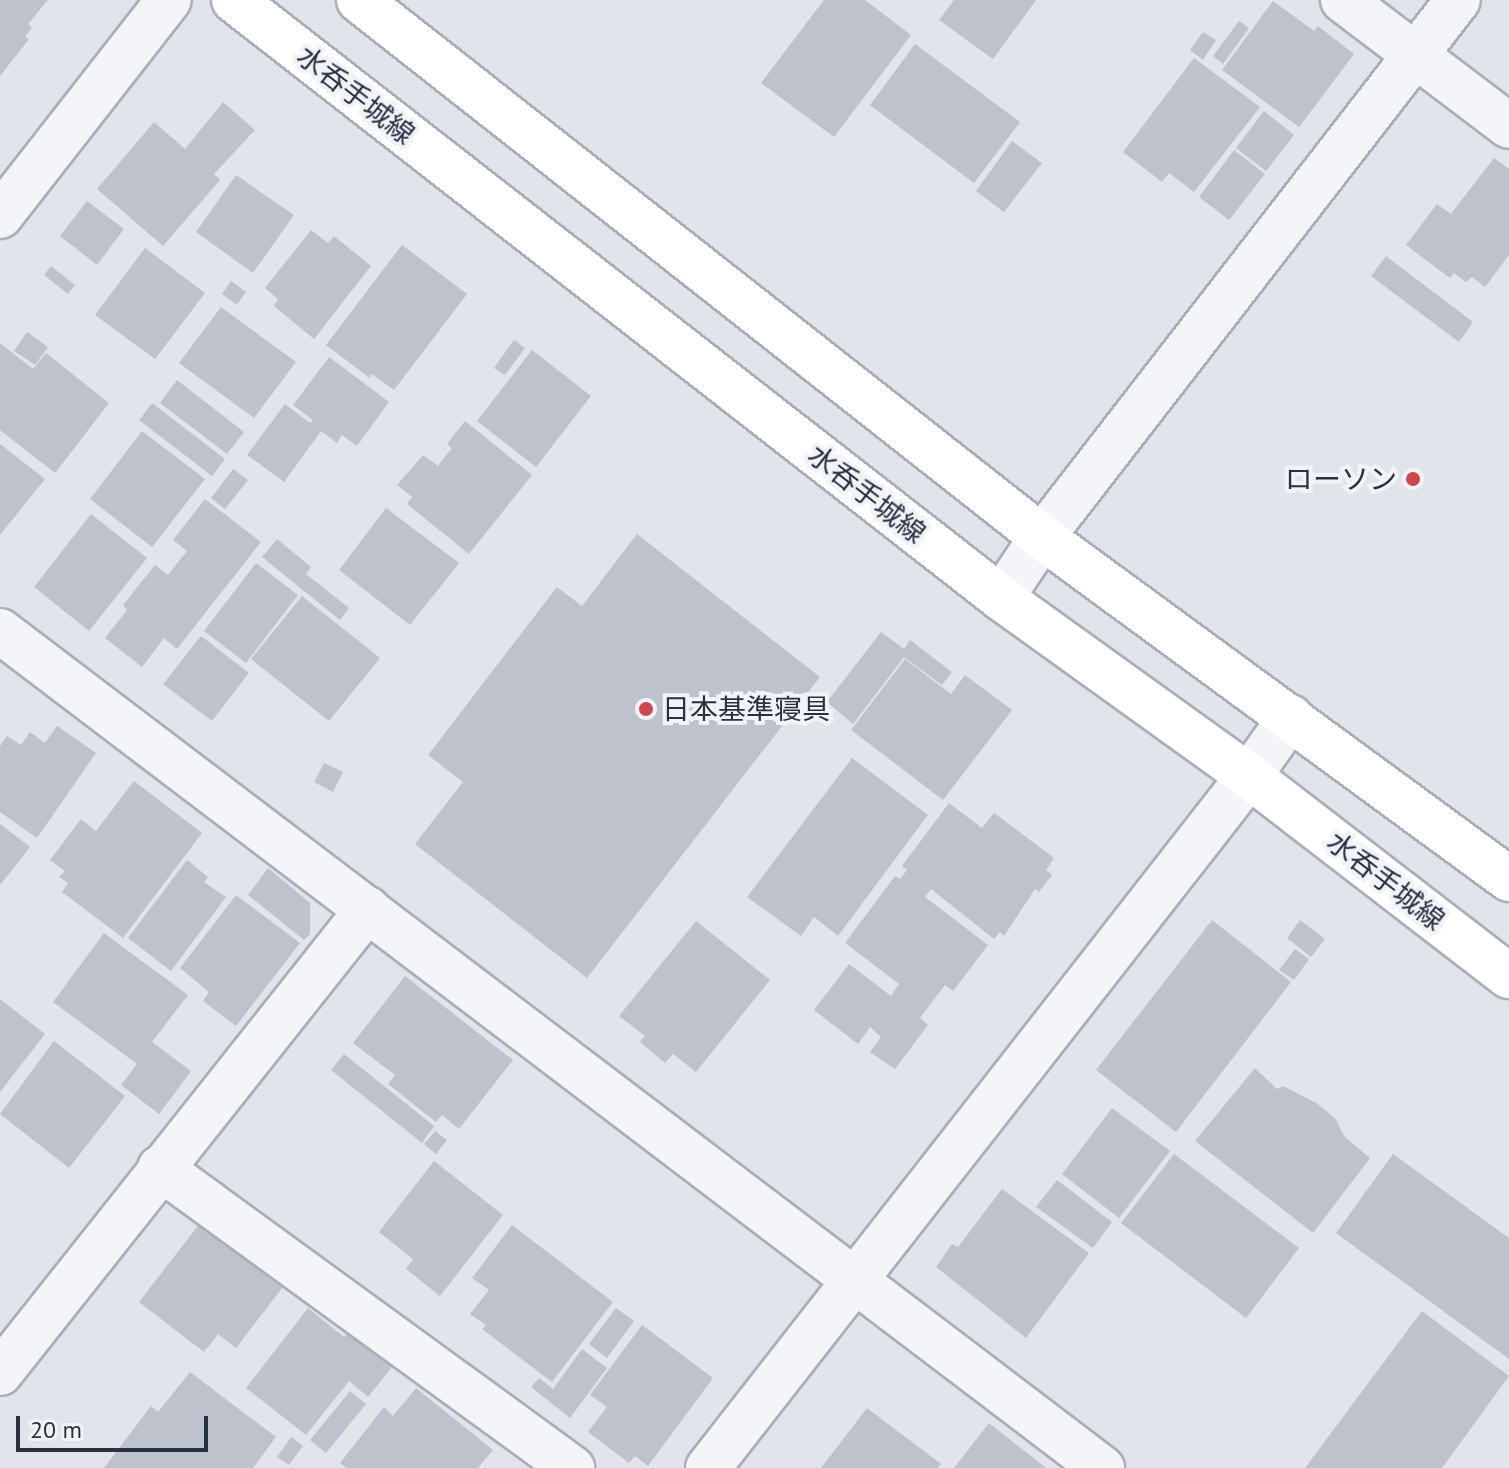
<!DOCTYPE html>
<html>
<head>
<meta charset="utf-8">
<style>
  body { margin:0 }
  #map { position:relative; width:1509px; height:1468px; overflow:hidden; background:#e1e4ea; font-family:"PT Sans","Noto Sans JP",sans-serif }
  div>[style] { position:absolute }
  .building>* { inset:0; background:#bec2cc }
  .roads { filter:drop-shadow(2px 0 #aaaeb7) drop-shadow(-2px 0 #aaaeb7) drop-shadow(0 2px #aaaeb7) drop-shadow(0 -2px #aaaeb7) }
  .minor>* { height:44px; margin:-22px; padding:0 22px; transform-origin:22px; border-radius:22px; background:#f4f5f8 }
  .major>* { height:44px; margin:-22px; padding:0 22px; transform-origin:22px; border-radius:22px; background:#fff }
  .dots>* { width:22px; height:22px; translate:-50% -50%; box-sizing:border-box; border:4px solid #f1f3f7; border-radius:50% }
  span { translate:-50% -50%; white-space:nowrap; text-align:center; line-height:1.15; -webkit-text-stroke:8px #f1f3f7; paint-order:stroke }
  .street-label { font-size:28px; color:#293041 }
  .poi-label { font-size:28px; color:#293041 }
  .right { translate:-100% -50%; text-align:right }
  .left { translate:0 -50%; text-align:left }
  .scale { position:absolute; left:16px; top:1416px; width:192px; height:36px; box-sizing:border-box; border:4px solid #293041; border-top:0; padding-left:10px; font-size:24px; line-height:28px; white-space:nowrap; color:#293041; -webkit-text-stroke:6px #f1f3f7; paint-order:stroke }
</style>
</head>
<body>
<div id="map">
  <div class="building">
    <div style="clip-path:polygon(0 0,48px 0,28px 24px,32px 27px,25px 37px,29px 39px,0 76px)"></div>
    <div style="clip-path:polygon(824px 0,865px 0,911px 35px,834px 137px,761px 83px)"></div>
    <div style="clip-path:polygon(954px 0,1036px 0,993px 59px,939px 20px)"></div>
    <div style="clip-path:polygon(1273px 1px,1314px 31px,1318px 26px,1354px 54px,1299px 127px,1222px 70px)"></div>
    <div style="clip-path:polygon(1239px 21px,1249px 28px,1223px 64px,1213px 56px)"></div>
    <div style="clip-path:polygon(1203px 32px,1216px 40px,1203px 60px,1190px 50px)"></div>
    <div style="clip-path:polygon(915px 44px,1020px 122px,974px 183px,870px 105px)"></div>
    <div style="clip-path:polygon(1194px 58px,1260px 107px,1194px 192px,1169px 173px,1162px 182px,1123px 152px)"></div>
    <div style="clip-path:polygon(223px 102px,255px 130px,214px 174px,220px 180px,163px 246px,97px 189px,154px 122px,185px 149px)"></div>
    <div style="clip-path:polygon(1264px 111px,1294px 135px,1266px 171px,1236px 148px)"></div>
    <div style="clip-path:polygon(1012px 141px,1042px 163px,1004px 212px,976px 191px)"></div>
    <div style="clip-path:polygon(1234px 150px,1265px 174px,1229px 220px,1199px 197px)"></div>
    <div style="clip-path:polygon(1494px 158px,1509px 169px,1509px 255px,1485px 287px,1472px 277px,1466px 282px,1454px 273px,1450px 278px,1406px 245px,1437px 204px,1451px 214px)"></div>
    <div style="clip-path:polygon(236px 175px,294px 215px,253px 273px,196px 232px)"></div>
    <div style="clip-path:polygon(87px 201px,124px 229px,97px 265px,60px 236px)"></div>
    <div style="clip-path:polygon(311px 230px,328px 243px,334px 236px,371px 266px,314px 339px,274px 306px,278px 299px,265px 288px)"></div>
    <div style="clip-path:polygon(402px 245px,467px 294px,394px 390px,372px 374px,370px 378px,326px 345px)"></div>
    <div style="clip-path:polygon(145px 248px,205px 293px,155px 359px,95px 315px)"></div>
    <div style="clip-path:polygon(1386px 256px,1473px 322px,1459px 342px,1371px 276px)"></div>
    <div style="clip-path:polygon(51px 266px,75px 285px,68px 294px,44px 275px)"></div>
    <div style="clip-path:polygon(231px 281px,246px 292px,237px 305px,222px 294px)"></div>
    <div style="clip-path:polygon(221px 307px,296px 362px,254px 418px,179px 363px)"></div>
    <div style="clip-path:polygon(27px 332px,48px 347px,35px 365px,14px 351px)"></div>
    <div style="clip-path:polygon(514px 340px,525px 348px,505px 375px,494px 368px)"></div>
    <div style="clip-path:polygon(0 343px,33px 369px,46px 353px,109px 403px,55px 473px,0 430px)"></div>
    <div style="clip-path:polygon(532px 350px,591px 396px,536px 467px,477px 421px)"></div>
    <div style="clip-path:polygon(329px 357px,389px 402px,357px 446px,342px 435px,337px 443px,321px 431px,284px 482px,247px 455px,285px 404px,310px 423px,313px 420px,293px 405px)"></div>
    <div style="clip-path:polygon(177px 380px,244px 432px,227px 454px,160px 403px)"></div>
    <div style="clip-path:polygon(152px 403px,225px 459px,212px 476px,139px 420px)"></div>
    <div style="clip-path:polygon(465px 421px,532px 475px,469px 554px,407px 504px,412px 497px,397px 485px,423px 455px,438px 466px,452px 448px,447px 444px)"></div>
    <div style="clip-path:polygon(142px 431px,205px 479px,152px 547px,90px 499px)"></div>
    <div style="clip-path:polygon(0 444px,45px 479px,0 535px)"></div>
    <div style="clip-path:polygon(233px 469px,248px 480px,225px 509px,211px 498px)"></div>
    <div style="clip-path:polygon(205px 499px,261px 542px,177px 649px,164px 638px,142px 667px,105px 638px,127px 610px,123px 605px,155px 565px,168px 575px,187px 551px,173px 540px)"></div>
    <div style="clip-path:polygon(386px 508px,459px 563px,410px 625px,339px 570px)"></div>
    <div style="clip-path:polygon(91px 514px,147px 558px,89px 631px,34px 587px)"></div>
    <div style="clip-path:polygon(637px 534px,820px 677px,587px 978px,415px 844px,463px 782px,428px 755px,557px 587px,582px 606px)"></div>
    <div style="clip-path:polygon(277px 539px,311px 567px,306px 574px,349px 608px,340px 620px,262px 557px)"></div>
    <div style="clip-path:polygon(256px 563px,298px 595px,246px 663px,204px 631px)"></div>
    <div style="clip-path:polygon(302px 596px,380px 658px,329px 721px,251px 659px)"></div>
    <div style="clip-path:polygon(881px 632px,904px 649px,910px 640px,952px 672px,942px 685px,904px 657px,853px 724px,827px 702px)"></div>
    <div style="clip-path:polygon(201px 636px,249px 673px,212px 721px,163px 684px)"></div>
    <div style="clip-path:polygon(905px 659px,951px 694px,965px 675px,1012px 710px,943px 800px,851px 730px)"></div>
    <div style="clip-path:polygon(57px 726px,96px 753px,37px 838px,0 812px,0 746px,7px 736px,21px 745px,30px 732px,45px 743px)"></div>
    <div style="clip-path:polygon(852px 758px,928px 815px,838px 936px,814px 917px,801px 936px,747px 897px)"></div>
    <div style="clip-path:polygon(324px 763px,343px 772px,333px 792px,314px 782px)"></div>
    <div style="clip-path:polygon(134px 781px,202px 833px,123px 938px,62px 892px,68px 883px,59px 877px,65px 871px,50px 860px,81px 819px,96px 831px)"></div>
    <div style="clip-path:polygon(949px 803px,982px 828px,994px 813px,1054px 858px,1046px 870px,1052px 875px,1039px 892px,1035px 889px,1004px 936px,1000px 932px,994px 939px,931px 889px,925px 897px,988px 945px,953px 991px,945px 985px,920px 1018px,928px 1025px,895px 1069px,870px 1052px,881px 1037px,870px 1027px,858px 1044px,814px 1010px,849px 964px,891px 996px,899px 984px,845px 943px,895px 876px,900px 879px,907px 870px,902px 866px)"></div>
    <div style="clip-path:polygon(0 824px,30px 847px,0 885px)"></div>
    <div style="clip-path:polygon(187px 860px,208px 877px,204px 882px,226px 897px,171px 971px,128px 938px)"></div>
    <div style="clip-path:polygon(268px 868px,310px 903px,310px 934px,304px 940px,248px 895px)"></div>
    <div style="clip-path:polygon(236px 895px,300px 943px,236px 1026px,203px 1001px,209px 992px,180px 968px)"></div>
    <div style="clip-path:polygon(1212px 920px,1291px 982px,1176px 1132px,1096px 1070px)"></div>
    <div style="clip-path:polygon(1300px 920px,1325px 939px,1311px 957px,1287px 938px)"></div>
    <div style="clip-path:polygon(696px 921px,770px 980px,696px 1072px,673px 1054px,665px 1063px,640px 1042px,645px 1036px,619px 1016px)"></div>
    <div style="clip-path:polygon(104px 933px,188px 995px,152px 1042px,191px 1071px,159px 1114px,121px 1085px,137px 1064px,53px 1002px)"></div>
    <div style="clip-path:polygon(1295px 949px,1309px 959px,1294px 980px,1279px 970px)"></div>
    <div style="clip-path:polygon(405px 976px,513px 1060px,459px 1129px,442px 1115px,436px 1122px,388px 1084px,395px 1075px,353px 1043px)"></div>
    <div style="clip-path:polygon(0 999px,45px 1034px,0 1092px)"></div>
    <div style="clip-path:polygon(54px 1041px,125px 1096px,69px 1168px,0 1114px)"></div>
    <div style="clip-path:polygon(344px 1054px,434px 1126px,422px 1143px,331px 1070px)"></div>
    <div style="clip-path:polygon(1255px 1068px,1277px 1089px,1283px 1086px,1316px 1103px,1335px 1118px,1344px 1136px,1370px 1158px,1313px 1233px,1195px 1141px)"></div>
    <div style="clip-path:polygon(1112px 1108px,1170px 1151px,1119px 1218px,1062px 1174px)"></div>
    <div style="clip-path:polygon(435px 1131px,447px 1140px,436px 1154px,424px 1144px)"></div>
    <div style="clip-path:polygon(1174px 1154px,1299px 1248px,1246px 1318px,1121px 1223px)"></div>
    <div style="clip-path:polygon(1393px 1154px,1509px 1238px,1509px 1359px,1336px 1233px)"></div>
    <div style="clip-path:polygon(434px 1161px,503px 1215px,440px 1296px,406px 1269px,413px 1259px,379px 1232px)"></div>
    <div style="clip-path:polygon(1057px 1180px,1112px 1222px,1093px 1248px,1036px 1207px)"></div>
    <div style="clip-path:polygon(1002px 1189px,1089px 1253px,1026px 1338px,936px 1267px,952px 1244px,958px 1247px)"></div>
    <div style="clip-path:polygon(204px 1218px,286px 1283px,236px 1348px,218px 1334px,204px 1352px,139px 1302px)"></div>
    <div style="clip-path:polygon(512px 1225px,613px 1302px,552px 1382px,482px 1329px,486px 1325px,470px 1314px,489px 1290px,472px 1278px)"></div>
    <div style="clip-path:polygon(308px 1308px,344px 1337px,350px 1329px,394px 1364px,368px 1397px,349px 1381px,306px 1435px,246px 1388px)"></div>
    <div style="clip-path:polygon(616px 1308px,634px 1321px,607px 1358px,589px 1344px)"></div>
    <div style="clip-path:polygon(1422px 1311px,1509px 1376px,1442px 1468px,1305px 1468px)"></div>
    <div style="clip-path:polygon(642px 1325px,713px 1378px,648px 1466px,635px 1456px,629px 1463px,588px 1432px,607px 1407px,590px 1395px)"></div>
    <div style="clip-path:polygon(582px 1349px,607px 1368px,570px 1418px,531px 1387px,539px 1378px,553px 1389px)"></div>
    <div style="clip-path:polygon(190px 1372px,276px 1437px,253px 1468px,104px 1468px,151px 1406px,158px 1412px)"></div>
    <div style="clip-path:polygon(416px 1388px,493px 1450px,478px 1468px,347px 1468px,340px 1463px,384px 1407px,393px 1416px)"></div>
    <div style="clip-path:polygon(350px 1391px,366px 1404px,326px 1453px,310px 1440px)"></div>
    <div style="clip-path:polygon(867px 1408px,941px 1464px,938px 1468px,821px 1468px)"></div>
    <div style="clip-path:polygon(989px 1423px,1046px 1468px,954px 1468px)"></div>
    <div style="clip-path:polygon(291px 1437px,303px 1446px,289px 1465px,277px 1457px)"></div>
  </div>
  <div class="roads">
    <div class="minor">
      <div style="left:1343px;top:0;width:208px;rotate:37.2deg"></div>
      <div style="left:0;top:216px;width:274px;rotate:-52deg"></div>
      <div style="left:1001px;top:598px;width:73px;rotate:-56.1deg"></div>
      <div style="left:1042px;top:537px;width:679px;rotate:-52.24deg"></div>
      <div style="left:0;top:631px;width:1384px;rotate:37.22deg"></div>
      <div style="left:160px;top:1168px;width:510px;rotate:36.06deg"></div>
      <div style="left:0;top:1373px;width:592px;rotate:-51.58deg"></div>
      <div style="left:708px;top:1468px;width:878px;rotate:-51.98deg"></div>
      <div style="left:1249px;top:776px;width:72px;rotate:-54.6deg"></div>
    </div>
    <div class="major">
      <div style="left:234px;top:0;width:973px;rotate:37.94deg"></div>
      <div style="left:1001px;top:598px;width:305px;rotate:35.7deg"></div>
      <div style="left:1249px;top:776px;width:328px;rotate:37.6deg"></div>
      <div style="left:359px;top:0;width:869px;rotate:38.18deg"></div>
      <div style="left:1042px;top:537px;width:579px;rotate:36.22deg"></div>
    </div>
  </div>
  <div class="dots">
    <div style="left:1413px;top:479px;background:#ce474e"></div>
    <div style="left:646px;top:709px;background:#ce474e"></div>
  </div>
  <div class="street-label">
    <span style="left:356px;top:95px;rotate:38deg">水呑手城線</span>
    <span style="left:867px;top:494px;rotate:38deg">水呑手城線</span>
    <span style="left:1386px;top:881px;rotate:38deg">水呑手城線</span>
  </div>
  <div class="poi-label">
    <span class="right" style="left:1397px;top:479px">ローソン</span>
    <span class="left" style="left:662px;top:709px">日本基準寝具</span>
  </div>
  <div class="scale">20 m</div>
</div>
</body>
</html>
